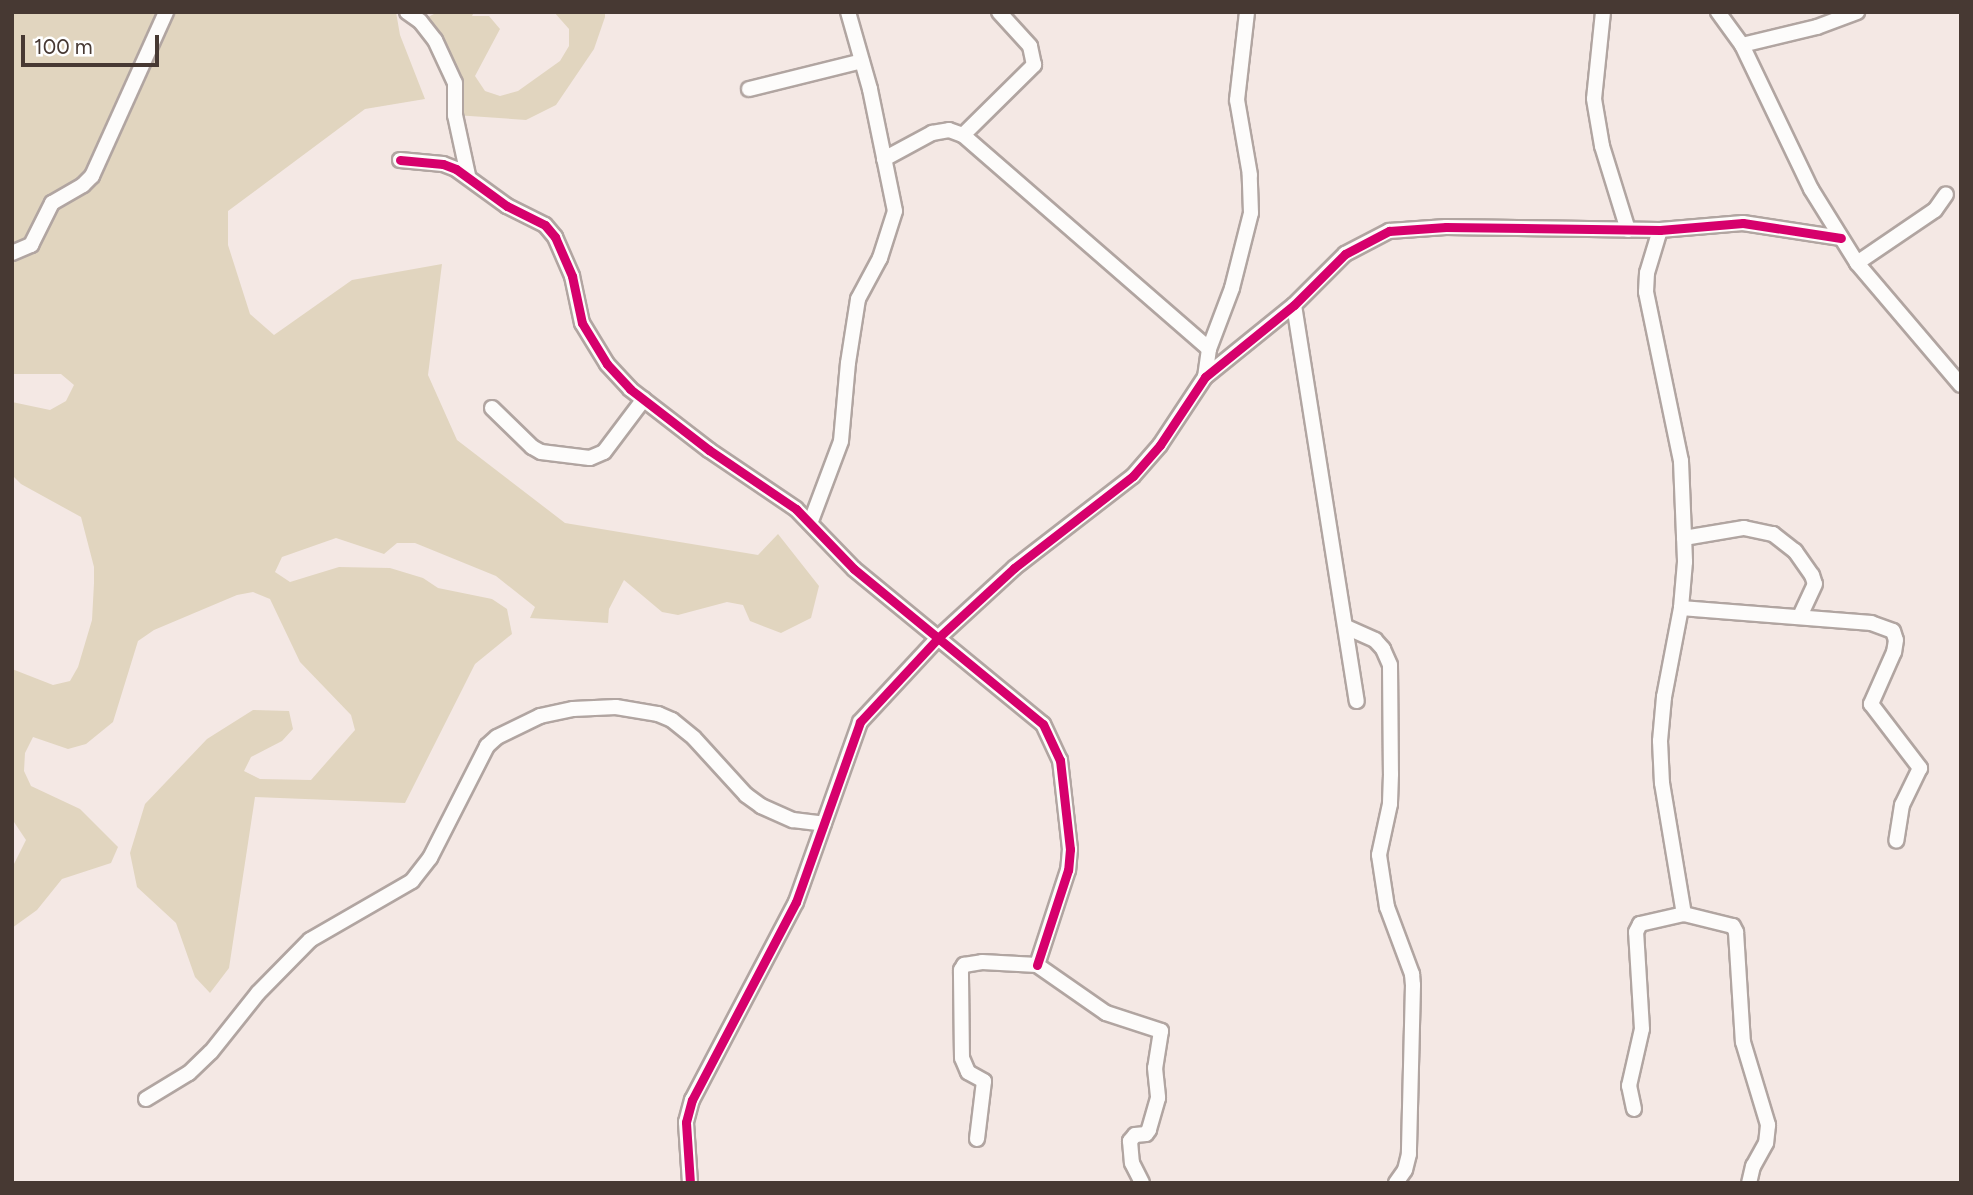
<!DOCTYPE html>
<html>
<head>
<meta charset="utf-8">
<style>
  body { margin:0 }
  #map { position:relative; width:1973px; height:1195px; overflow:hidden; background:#f4e8e4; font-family:Figtree,sans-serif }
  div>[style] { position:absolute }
  .green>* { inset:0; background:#e1d5bf }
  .roads { filter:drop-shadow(2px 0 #b1a5a1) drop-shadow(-2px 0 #b1a5a1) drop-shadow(0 2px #b1a5a1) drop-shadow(0 -2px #b1a5a1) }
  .minor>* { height:14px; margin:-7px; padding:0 7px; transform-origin:7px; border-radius:7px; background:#fdfcfb }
  .cycleway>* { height:9px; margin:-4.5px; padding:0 4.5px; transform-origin:4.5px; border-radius:4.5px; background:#d6006c }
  span { translate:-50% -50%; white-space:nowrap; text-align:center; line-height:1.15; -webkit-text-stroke:6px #fff; paint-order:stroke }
  .frame { position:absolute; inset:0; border:14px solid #473933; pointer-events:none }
  .scale { position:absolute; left:21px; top:35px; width:138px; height:32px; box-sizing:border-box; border:4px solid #473933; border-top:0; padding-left:9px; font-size:21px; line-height:24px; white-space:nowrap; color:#473933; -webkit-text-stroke:5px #fff; paint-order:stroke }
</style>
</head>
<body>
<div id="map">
  <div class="green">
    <div style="clip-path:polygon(12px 12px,396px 12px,400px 35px,425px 99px,365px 109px,228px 211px,228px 245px,250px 314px,274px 335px,352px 280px,442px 264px,428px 375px,457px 440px,565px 523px,758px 555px,778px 534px,819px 586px,811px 618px,781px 633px,750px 621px,743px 605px,727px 602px,678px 615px,662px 612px,624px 580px,609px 609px,608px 623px,530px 618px,535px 607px,496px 576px,415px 543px,397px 543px,384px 554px,336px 538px,282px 557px,275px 572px,290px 582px,339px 567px,390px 568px,423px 578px,438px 588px,492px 599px,507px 609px,512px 634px,475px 664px,405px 803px,255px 797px,229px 968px,210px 993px,195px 977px,176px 923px,137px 887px,130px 853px,145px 804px,207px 739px,253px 710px,289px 711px,293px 729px,282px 741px,251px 757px,244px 771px,260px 779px,311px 780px,355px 730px,351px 715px,300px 662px,270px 599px,253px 592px,237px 595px,154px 630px,138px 641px,113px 722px,86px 744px,68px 749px,33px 737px,25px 753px,24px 771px,31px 786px,80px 809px,118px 847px,111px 863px,62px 879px,37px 910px,12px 928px,12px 868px,26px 840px,12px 819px,12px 669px,53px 685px,70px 681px,78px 667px,92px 620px,94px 583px,94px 567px,81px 517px,21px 484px,12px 475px,12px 402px,50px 410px,66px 401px,74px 385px,61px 374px,12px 374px)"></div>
    <div style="clip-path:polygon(438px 12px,474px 12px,472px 16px,489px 16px,500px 29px,475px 76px,485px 91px,500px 96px,518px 91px,560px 61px,569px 46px,569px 29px,554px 12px,605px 12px,605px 17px,594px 49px,556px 105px,526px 120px,455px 115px,455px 83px,420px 21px)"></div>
  </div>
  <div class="roads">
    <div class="minor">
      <div style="left:407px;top:12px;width:16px;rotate:35deg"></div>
      <div style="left:420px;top:21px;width:24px;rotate:52deg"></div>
      <div style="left:435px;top:40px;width:47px;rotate:65.1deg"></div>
      <div style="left:455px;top:83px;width:32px;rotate:90deg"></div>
      <div style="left:455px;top:115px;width:61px;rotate:77.8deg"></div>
      <div style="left:1603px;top:12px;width:87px;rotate:95.9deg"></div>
      <div style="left:1594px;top:99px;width:48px;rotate:80.3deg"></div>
      <div style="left:1602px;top:146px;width:88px;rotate:72.8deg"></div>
      <div style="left:1718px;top:12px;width:41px;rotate:54deg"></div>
      <div style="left:1742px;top:45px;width:160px;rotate:64.4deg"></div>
      <div style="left:1811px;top:189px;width:87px;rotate:58.1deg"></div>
      <div style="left:1857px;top:263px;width:160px;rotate:49.6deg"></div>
      <div style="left:1742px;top:45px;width:77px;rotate:-13.5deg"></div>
      <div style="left:1817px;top:27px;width:43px;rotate:-20.6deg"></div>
      <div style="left:749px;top:89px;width:116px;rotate:-13.9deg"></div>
      <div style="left:963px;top:135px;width:100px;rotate:-44.6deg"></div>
      <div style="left:1034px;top:65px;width:19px;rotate:-102deg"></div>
      <div style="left:1030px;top:46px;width:46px;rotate:-132.4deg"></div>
      <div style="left:884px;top:159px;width:55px;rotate:-28.4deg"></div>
      <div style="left:932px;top:133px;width:17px;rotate:-10deg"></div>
      <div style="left:949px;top:130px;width:15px;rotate:20deg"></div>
      <div style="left:963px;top:135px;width:326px;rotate:41deg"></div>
      <div style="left:1209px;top:349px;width:28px;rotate:98deg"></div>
      <div style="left:400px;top:160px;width:43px;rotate:5.3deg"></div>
      <div style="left:443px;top:164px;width:14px;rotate:21deg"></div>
      <div style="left:456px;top:169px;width:63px;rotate:36deg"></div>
      <div style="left:507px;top:206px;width:42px;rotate:26.6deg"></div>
      <div style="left:545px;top:225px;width:16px;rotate:50deg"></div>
      <div style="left:555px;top:237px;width:43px;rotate:66.4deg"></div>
      <div style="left:572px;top:276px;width:48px;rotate:78deg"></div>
      <div style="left:582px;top:323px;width:48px;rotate:58.6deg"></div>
      <div style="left:607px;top:364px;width:34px;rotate:47deg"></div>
      <div style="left:630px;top:389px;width:100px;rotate:37.7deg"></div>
      <div style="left:709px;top:450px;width:105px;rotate:34.1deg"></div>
      <div style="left:796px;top:509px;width:83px;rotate:46deg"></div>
      <div style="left:854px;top:569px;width:244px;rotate:39.4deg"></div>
      <div style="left:1043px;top:724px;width:40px;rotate:65deg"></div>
      <div style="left:1060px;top:760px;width:90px;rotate:83.6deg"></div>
      <div style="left:1070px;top:849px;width:21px;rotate:95deg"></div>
      <div style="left:1068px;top:870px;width:100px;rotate:108.1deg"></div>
      <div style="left:1660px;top:230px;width:45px;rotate:106.8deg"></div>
      <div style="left:1647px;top:273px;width:19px;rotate:93deg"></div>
      <div style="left:1646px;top:292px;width:173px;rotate:78.3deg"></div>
      <div style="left:1681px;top:461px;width:101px;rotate:87.7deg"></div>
      <div style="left:1685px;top:562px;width:46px;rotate:95deg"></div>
      <div style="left:1681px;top:608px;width:91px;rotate:100.8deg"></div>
      <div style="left:1664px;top:697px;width:44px;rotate:95.2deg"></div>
      <div style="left:1660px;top:741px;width:42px;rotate:87.3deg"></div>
      <div style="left:1662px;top:783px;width:133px;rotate:80.5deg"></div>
      <div style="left:12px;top:253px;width:21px;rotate:-23deg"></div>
      <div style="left:31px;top:245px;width:47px;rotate:-63.4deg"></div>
      <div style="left:52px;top:203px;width:36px;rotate:-30deg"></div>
      <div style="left:83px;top:185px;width:13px;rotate:-45deg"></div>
      <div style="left:92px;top:176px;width:180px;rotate:-65.7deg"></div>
      <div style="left:1857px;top:263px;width:94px;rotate:-34.2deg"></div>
      <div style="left:1935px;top:210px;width:19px;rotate:-55deg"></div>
      <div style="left:1294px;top:305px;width:401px;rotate:81deg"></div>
      <div style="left:1209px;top:349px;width:65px;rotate:-69.3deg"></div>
      <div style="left:1232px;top:288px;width:77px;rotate:-75.8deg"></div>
      <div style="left:1251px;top:213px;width:38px;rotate:-92deg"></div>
      <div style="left:1250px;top:175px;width:76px;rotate:-99.8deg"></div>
      <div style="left:1237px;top:100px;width:89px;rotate:-83.5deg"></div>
      <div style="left:492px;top:408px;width:56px;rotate:44.3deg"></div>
      <div style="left:532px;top:447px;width:10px;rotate:29deg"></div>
      <div style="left:541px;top:452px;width:49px;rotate:7deg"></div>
      <div style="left:590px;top:458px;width:15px;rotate:-23deg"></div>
      <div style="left:604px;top:452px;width:66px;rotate:-53deg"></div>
      <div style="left:811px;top:521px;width:85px;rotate:-69.4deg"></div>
      <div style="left:841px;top:441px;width:78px;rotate:-84.9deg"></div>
      <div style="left:848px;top:363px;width:65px;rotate:-81.1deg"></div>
      <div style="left:858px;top:299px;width:47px;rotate:-61.8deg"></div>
      <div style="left:880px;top:258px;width:49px;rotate:-72.3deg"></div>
      <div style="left:895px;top:211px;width:125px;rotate:-101.6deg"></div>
      <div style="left:870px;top:89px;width:80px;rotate:-105.9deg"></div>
      <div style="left:1684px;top:538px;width:61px;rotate:-9.5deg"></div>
      <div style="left:1744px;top:528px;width:30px;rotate:12deg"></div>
      <div style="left:1773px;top:534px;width:28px;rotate:38deg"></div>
      <div style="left:1795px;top:551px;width:29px;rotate:55deg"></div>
      <div style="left:1812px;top:575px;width:9px;rotate:72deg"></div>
      <div style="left:1815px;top:584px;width:35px;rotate:115deg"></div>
      <div style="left:1681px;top:608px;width:191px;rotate:4.5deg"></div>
      <div style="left:1871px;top:623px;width:23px;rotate:20deg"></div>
      <div style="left:1893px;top:631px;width:9px;rotate:72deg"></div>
      <div style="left:1896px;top:640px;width:12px;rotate:99deg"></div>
      <div style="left:1894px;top:652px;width:57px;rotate:113.9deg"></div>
      <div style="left:1871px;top:704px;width:81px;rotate:52.6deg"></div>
      <div style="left:1920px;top:768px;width:41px;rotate:115.9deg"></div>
      <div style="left:1902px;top:805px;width:36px;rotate:99deg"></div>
      <div style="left:1346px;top:627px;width:32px;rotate:24deg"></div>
      <div style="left:1375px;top:640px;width:12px;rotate:48deg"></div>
      <div style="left:1383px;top:649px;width:17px;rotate:66deg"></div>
      <div style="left:1390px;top:665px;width:109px;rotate:89.5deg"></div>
      <div style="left:1391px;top:774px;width:30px;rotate:92deg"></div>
      <div style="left:1390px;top:804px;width:52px;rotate:102.2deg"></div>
      <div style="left:1379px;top:855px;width:53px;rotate:81.3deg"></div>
      <div style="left:1387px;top:907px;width:72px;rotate:69.5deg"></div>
      <div style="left:1412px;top:974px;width:11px;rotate:85deg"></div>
      <div style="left:1413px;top:985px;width:169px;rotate:91.4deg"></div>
      <div style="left:1409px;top:1154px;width:16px;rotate:104deg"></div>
      <div style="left:1405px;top:1170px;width:16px;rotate:125deg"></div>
      <div style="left:146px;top:1099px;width:50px;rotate:-31.2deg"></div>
      <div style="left:189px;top:1073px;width:30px;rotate:-44deg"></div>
      <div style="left:211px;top:1052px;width:75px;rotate:-51.5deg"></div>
      <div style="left:258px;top:993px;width:74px;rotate:-45.5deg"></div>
      <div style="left:310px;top:940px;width:118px;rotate:-30deg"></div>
      <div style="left:412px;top:881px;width:29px;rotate:-52deg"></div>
      <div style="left:430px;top:858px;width:126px;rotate:-63deg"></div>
      <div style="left:487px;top:746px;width:13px;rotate:-42deg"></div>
      <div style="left:497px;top:737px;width:48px;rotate:-26deg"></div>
      <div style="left:540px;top:716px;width:34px;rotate:-12deg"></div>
      <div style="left:573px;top:709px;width:43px;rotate:-2.7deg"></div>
      <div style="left:616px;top:707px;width:43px;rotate:9.5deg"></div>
      <div style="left:658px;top:714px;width:15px;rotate:23deg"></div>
      <div style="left:672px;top:720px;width:28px;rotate:39deg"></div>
      <div style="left:694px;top:738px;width:77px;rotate:47.6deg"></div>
      <div style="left:746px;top:795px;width:19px;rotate:36deg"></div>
      <div style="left:761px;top:806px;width:35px;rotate:24deg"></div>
      <div style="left:793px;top:820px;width:31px;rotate:7deg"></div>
      <div style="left:1634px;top:1109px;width:24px;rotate:-102deg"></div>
      <div style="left:1629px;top:1086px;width:58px;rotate:-77.2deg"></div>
      <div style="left:1642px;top:1029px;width:97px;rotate:-93.5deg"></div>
      <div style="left:1636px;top:932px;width:9px;rotate:-63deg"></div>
      <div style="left:1640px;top:924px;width:45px;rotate:-12.8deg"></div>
      <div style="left:1684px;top:914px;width:50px;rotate:13.8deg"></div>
      <div style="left:1733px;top:926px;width:7px;rotate:63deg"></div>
      <div style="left:1736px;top:932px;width:110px;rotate:86.4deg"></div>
      <div style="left:1743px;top:1042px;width:87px;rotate:73.2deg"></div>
      <div style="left:1768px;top:1125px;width:18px;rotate:96deg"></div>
      <div style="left:1766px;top:1143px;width:26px;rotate:119deg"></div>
      <div style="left:1753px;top:1166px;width:17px;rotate:103deg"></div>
      <div style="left:977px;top:1139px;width:58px;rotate:-83.1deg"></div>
      <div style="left:984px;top:1081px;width:18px;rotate:-151deg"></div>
      <div style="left:968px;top:1072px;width:15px;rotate:-113deg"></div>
      <div style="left:962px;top:1058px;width:88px;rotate:-90.7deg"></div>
      <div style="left:961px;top:970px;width:6px;rotate:-59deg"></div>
      <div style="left:964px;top:965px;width:18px;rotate:-9deg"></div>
      <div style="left:982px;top:962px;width:55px;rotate:3.1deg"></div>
      <div style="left:1037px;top:965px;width:84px;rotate:34.8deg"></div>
      <div style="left:1106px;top:1013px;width:58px;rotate:18.1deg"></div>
      <div style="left:1161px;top:1031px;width:37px;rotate:99deg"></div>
      <div style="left:1155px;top:1068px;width:30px;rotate:84deg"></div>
      <div style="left:1158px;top:1098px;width:33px;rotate:106deg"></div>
      <div style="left:1149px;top:1130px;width:5px;rotate:127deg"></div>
      <div style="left:1146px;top:1134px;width:11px;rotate:175deg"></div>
      <div style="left:1135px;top:1135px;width:8px;rotate:130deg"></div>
      <div style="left:1130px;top:1141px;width:22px;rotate:85deg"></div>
      <div style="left:1132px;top:1163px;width:22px;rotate:63deg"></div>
      <div style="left:690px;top:1183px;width:61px;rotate:-93.8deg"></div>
      <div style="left:686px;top:1122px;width:23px;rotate:-75deg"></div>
      <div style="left:692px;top:1100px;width:224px;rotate:-62.3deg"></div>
      <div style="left:796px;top:902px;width:191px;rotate:-70.4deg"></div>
      <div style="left:860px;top:722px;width:115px;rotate:-47.1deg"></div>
      <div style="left:938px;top:638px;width:103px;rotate:-42.6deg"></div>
      <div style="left:1014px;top:568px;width:150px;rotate:-37.7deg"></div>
      <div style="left:1133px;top:476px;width:41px;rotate:-48.9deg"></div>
      <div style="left:1160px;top:445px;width:82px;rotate:-56.5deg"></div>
      <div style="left:1205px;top:377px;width:114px;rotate:-39deg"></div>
      <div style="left:1294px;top:305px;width:72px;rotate:-45deg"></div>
      <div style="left:1345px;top:254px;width:50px;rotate:-27.6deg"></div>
      <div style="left:1389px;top:231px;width:57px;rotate:-4deg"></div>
      <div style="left:1446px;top:227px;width:214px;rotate:0.8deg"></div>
      <div style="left:1660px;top:230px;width:83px;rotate:-4.8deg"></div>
      <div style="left:1743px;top:223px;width:99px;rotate:8.7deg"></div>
    </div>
  </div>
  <div class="cycleway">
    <div style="left:400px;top:160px;width:43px;rotate:5.3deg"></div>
    <div style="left:443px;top:164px;width:14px;rotate:21deg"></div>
    <div style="left:456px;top:169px;width:63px;rotate:36deg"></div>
    <div style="left:507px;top:206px;width:42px;rotate:26.6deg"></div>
    <div style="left:545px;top:225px;width:16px;rotate:50deg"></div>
    <div style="left:555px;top:237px;width:43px;rotate:66.4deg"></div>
    <div style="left:572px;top:276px;width:48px;rotate:78deg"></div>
    <div style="left:582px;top:323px;width:48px;rotate:58.6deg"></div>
    <div style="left:607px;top:364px;width:34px;rotate:47deg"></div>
    <div style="left:630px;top:389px;width:100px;rotate:37.7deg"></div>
    <div style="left:709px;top:450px;width:105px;rotate:34.1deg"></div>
    <div style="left:796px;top:509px;width:83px;rotate:46deg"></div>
    <div style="left:854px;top:569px;width:244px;rotate:39.4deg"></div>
    <div style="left:1043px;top:724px;width:40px;rotate:65deg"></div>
    <div style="left:1060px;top:760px;width:90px;rotate:83.6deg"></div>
    <div style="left:1070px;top:849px;width:21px;rotate:95deg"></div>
    <div style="left:1068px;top:870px;width:100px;rotate:108.1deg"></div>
    <div style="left:690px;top:1183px;width:61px;rotate:-93.8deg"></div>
    <div style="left:686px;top:1122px;width:23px;rotate:-75deg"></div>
    <div style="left:692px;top:1100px;width:224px;rotate:-62.3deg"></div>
    <div style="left:796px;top:902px;width:191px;rotate:-70.4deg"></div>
    <div style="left:860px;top:722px;width:115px;rotate:-47.1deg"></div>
    <div style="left:938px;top:638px;width:103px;rotate:-42.6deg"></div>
    <div style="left:1014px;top:568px;width:150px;rotate:-37.7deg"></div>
    <div style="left:1133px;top:476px;width:41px;rotate:-48.9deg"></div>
    <div style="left:1160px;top:445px;width:82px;rotate:-56.5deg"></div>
    <div style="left:1205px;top:377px;width:114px;rotate:-39deg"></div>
    <div style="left:1294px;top:305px;width:72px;rotate:-45deg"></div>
    <div style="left:1345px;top:254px;width:50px;rotate:-27.6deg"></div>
    <div style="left:1389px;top:231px;width:57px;rotate:-4deg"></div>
    <div style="left:1446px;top:227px;width:214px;rotate:0.8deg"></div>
    <div style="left:1660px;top:230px;width:83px;rotate:-4.8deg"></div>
    <div style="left:1743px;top:223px;width:99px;rotate:8.7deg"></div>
  </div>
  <div class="frame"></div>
  <div class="scale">100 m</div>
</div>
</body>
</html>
